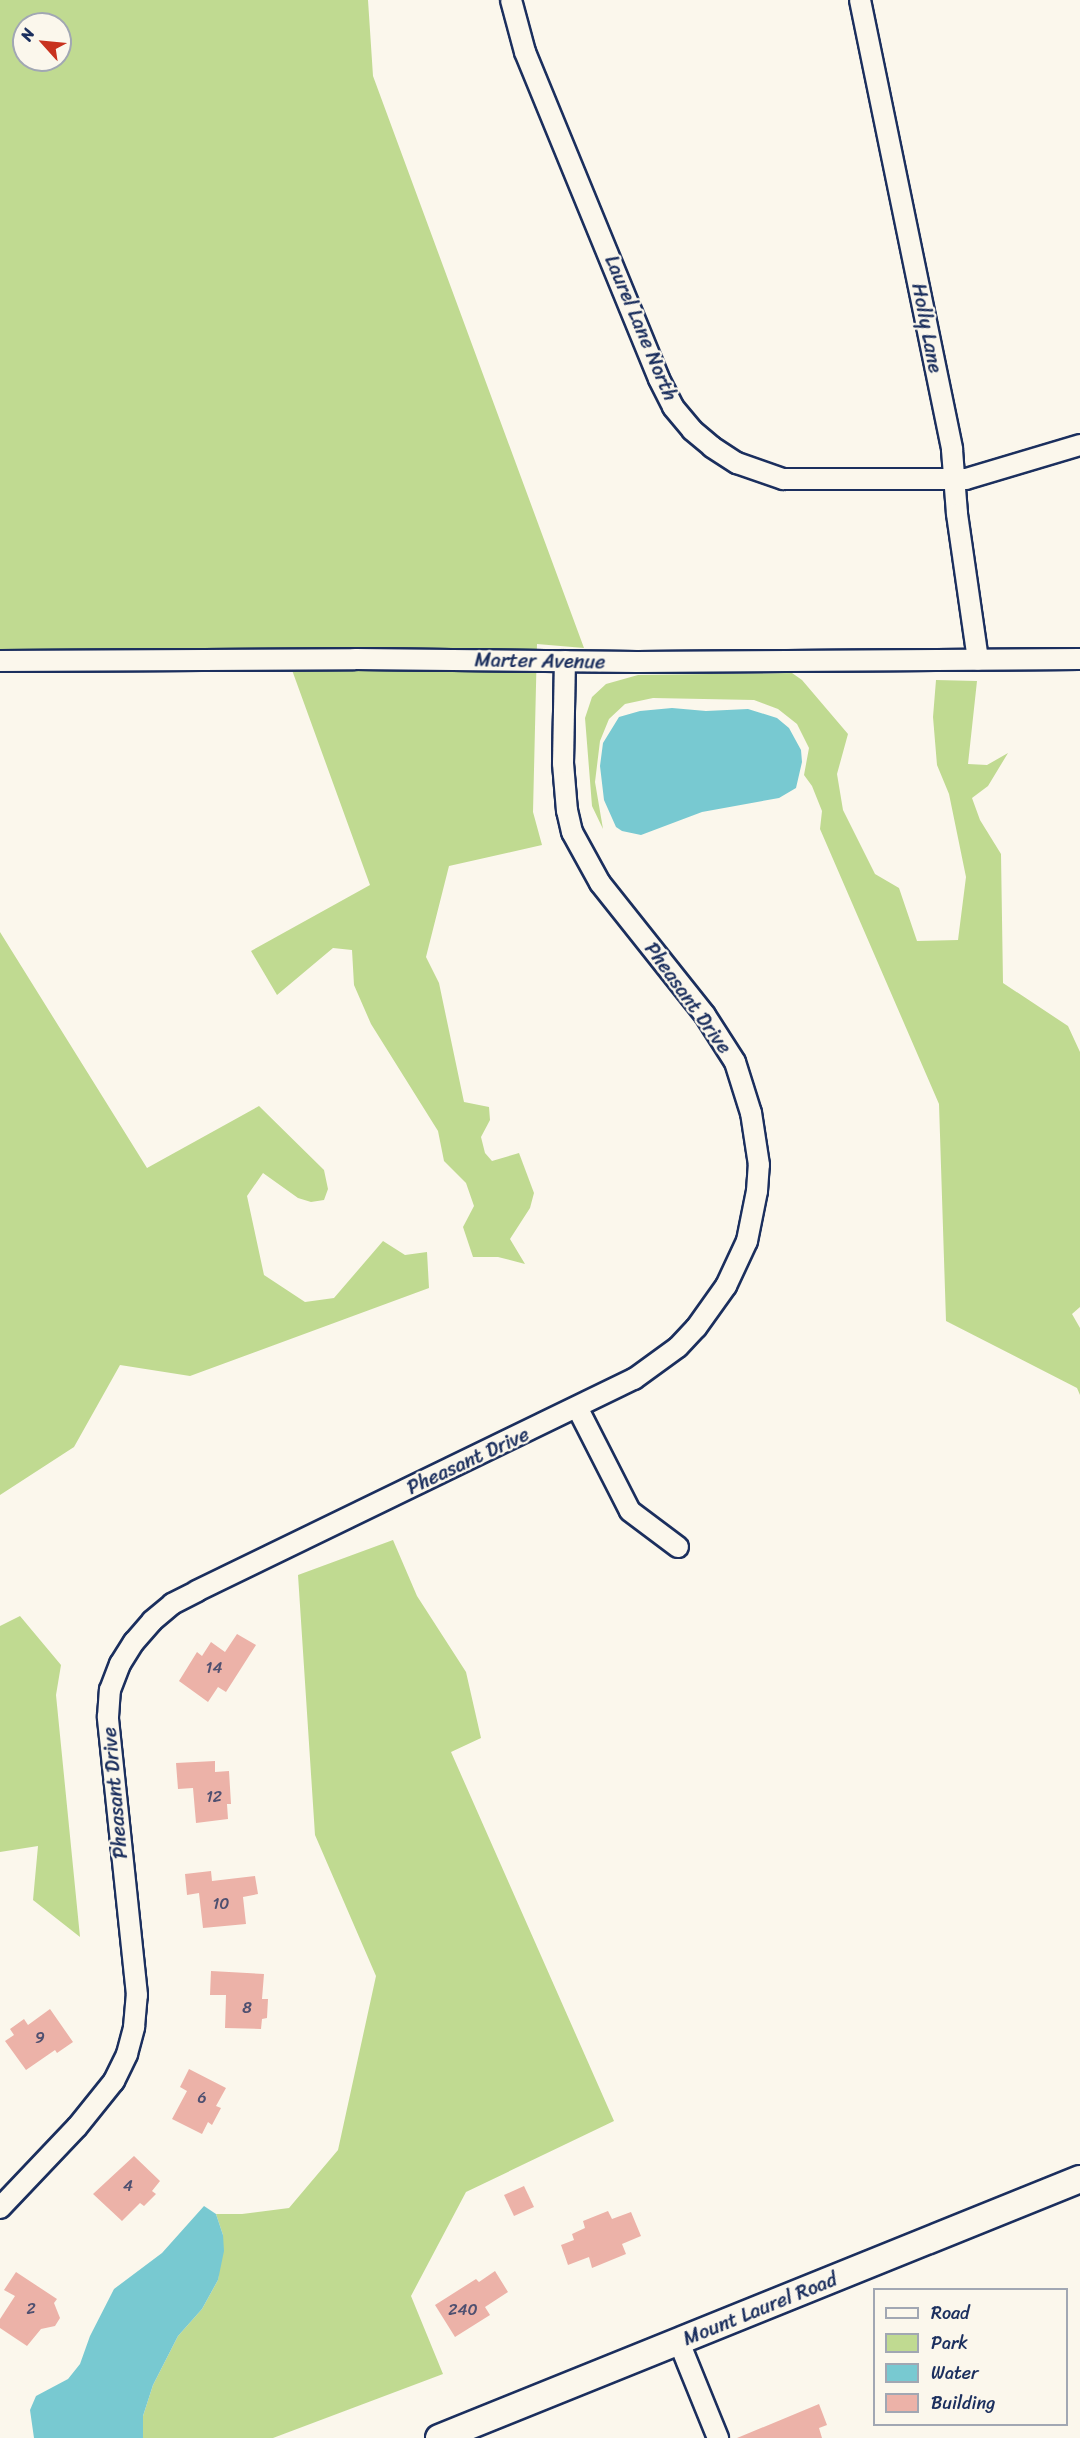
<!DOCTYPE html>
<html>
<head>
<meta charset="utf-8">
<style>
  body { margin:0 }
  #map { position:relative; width:1080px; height:2438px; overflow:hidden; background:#fbf7ec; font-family:Sriracha,sans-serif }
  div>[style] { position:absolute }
  .green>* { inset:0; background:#c0da91 }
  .water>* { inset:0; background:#78c9d1 }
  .building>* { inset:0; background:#ecb2a8 }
  .roads { filter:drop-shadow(2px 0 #1b2f5e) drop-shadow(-2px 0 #1b2f5e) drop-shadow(0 2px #1b2f5e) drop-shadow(0 -2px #1b2f5e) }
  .minor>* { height:20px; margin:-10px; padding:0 10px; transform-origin:10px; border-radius:10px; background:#fbf7ec }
  .major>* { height:26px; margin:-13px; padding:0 13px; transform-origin:13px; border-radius:13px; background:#fbf7ec }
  span { translate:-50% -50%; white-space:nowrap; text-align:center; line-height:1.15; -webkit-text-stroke:4.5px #fbf7ec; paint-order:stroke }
  .number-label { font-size:16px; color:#4f5070 }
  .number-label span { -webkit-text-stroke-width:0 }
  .street-label { font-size:20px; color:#1b2f5e }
  .legend { position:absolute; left:873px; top:2288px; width:195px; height:138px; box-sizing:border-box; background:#fbf7ec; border:2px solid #a1a7b3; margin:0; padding:8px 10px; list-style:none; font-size:18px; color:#1b2f5e }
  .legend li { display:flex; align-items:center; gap:12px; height:30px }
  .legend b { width:30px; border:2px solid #a1a7b3 }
  .north { position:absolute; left:12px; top:12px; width:60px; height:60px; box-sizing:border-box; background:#fbf7ec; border:2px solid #a1a7b3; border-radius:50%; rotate:297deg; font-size:16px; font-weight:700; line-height:24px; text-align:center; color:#1b2f5e }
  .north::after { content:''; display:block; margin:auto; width:21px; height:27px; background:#c8321e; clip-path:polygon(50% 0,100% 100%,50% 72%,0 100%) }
</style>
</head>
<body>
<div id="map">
  <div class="green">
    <div style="clip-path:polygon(evenodd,0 0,368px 0,373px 76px,584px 648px,537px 644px,533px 812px,542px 845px,449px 866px,426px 957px,439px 983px,464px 1102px,489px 1107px,490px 1120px,481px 1137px,485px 1153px,492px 1161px,519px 1153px,534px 1193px,530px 1208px,510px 1239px,525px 1264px,498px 1257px,473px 1257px,463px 1227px,474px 1206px,466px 1183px,444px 1161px,438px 1131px,371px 1024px,354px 985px,352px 950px,333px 948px,277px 995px,251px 951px,370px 885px,288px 659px,0 658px,0 0,24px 24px,60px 24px,60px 60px,24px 60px,24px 24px)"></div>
    <div style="clip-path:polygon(792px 673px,802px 680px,848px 734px,837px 774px,843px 810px,875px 874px,899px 888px,917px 941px,958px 940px,966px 877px,949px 794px,937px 765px,933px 717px,936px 680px,977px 681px,968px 764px,987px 765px,1008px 753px,988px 786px,972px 798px,980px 820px,1001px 854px,1003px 983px,1068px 1026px,1080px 1052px,1080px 1307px,1072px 1314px,1080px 1328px,1080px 1395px,1077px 1388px,946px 1321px,939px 1104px,820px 829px,822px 811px,812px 786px,804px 775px,809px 748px,797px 724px,778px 709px,754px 700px,653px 698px,625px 704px,609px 719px,600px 741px,595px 782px,603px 829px,592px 806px,585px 718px,592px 697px,606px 684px,638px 675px)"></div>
    <div style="clip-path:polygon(0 932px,147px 1168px,259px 1106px,324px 1170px,328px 1189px,324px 1200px,311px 1202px,298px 1198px,263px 1173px,247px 1196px,264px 1275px,305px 1302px,334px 1298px,383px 1241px,405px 1255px,427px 1252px,429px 1288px,190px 1376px,120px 1365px,74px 1447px,0 1495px)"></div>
    <div style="clip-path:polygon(393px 1540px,417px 1596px,466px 1672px,481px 1738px,451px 1752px,614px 2121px,466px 2192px,411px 2296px,443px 2374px,273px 2438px,143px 2438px,143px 2416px,153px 2385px,178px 2336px,202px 2309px,218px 2280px,223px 2235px,216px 2214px,242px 2214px,289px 2208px,338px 2150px,376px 1976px,315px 1835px,298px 1575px)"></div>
    <div style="clip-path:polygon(20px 1616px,61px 1665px,56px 1695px,80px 1937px,33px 1900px,38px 1846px,0 1852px,0 1626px)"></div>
  </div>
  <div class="water">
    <div style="clip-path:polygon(672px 708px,706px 711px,748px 709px,777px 718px,789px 728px,801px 750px,802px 762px,796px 788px,779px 798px,702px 812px,641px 835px,622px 831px,616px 827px,604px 800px,600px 766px,603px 743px,619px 717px,640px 711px)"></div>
    <div style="clip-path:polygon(204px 2206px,216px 2214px,223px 2235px,224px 2251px,218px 2280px,202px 2309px,178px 2336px,153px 2385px,143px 2416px,143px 2438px,34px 2438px,30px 2410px,36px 2396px,68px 2379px,80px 2364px,90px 2336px,114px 2289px,162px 2253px)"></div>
  </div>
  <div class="building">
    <div style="clip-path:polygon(237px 1634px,256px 1645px,226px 1692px,218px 1687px,208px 1702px,179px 1681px,197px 1652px,202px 1656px,211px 1642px,225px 1652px)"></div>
    <div style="clip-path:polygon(215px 1761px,215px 1772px,229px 1771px,231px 1804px,227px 1804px,228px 1819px,196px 1823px,193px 1788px,178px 1789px,176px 1763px)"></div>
    <div style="clip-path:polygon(211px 1871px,212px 1881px,255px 1876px,258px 1894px,243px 1897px,246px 1924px,203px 1928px,199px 1893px,187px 1895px,185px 1874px)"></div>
    <div style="clip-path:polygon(211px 1971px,264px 1974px,262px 1999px,268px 1999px,267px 2018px,262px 2019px,261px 2029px,225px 2028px,226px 1995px,210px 1995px)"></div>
    <div style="clip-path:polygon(50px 2009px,73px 2042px,57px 2053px,55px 2050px,26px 2070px,5px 2041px,14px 2035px,10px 2029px,24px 2019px,28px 2025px)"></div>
    <div style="clip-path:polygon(189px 2069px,226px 2088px,216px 2106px,221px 2108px,212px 2125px,208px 2122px,202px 2134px,172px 2119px,187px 2091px,180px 2087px)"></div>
    <div style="clip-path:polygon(134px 2156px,160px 2181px,152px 2191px,156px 2194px,144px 2206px,140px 2203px,122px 2221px,93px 2194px)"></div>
    <div style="clip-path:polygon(524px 2186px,534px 2207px,514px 2216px,504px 2195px)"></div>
    <div style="clip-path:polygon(608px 2211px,612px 2219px,631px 2212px,641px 2236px,622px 2244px,626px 2254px,592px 2268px,589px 2257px,568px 2265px,561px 2245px,574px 2240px,572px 2234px,585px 2228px,583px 2221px)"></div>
    <div style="clip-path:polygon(495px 2271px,508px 2292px,485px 2307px,490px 2315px,455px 2337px,435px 2305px,476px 2279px,479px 2282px)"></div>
    <div style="clip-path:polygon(16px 2272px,57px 2299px,54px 2303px,60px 2318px,55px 2326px,41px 2329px,27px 2346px,0 2328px,0 2319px,15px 2296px,4px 2290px)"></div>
    <div style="clip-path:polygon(819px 2404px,827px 2425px,819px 2428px,822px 2438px,737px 2438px)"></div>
  </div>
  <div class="roads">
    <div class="minor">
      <div style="left:511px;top:0;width:54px;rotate:74.9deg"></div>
      <div style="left:525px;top:52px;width:353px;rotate:67.7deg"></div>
      <div style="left:659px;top:379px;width:31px;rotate:63deg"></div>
      <div style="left:673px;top:407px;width:30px;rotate:50deg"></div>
      <div style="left:692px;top:430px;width:26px;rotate:40deg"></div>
      <div style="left:712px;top:447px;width:30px;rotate:33deg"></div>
      <div style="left:737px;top:463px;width:49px;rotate:19.2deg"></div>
      <div style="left:783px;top:479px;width:183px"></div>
      <div style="left:966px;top:479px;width:119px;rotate:-16.6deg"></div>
      <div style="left:860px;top:0;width:459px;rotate:78.4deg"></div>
      <div style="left:952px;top:450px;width:64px;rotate:85.5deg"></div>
      <div style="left:957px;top:514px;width:147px;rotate:81.8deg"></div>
      <div style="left:0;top:661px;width:355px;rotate:-0.3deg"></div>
      <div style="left:355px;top:659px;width:282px;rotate:0.6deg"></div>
      <div style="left:637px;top:662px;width:443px;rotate:-0.4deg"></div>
      <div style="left:578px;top:1409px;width:114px;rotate:63deg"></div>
      <div style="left:630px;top:1511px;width:60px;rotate:36.9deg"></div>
      <div style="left:0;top:2208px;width:112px;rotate:-46.5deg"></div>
      <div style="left:77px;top:2127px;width:59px;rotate:-51.2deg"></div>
      <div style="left:114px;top:2081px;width:30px;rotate:-64deg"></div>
      <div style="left:127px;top:2054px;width:28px;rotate:-75deg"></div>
      <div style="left:134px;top:2027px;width:32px;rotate:-85deg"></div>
      <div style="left:137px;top:1995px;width:280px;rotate:-96deg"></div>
      <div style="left:108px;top:1717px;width:27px;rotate:-86deg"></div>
      <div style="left:110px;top:1690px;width:28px;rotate:-69deg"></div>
      <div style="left:120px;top:1664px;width:26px;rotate:-58deg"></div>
      <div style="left:134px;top:1642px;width:28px;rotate:-49deg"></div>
      <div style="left:152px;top:1621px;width:26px;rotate:-40deg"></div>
      <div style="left:172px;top:1604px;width:28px;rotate:-27deg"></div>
      <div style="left:197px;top:1591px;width:486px;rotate:-25.9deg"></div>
      <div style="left:634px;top:1379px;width:54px;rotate:-36deg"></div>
      <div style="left:678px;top:1347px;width:26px;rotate:-47deg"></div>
      <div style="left:696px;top:1328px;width:52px;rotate:-54.5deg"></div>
      <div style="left:726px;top:1286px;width:50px;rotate:-65deg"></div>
      <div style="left:747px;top:1241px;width:51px;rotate:-78.7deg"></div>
      <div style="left:757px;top:1191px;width:26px;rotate:-86deg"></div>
      <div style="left:759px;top:1165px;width:53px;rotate:-98.7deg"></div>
      <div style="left:751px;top:1113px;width:53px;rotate:-107.4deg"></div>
      <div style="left:735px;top:1062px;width:56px;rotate:-122.6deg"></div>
      <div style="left:705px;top:1015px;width:169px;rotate:-128.5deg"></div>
      <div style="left:600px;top:883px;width:58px;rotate:-118.8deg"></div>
      <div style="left:572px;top:832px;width:22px;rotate:-103deg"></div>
      <div style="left:567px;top:811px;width:48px;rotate:-94.8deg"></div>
      <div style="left:563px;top:763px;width:102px;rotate:-88.9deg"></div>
      <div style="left:679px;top:2342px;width:104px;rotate:67.9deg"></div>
    </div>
    <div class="major">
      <div style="left:439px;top:2438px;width:691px;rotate:-22deg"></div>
    </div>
  </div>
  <div class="number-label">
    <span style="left:214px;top:1668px">14</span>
    <span style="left:214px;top:1797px">12</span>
    <span style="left:221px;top:1904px">10</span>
    <span style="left:247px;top:2008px">8</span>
    <span style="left:40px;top:2038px">9</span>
    <span style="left:202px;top:2098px">6</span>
    <span style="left:128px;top:2186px">4</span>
    <span style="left:31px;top:2309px">2</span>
    <span style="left:463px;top:2310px">240</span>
  </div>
  <div class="street-label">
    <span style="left:641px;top:328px;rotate:67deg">Laurel Lane North</span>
    <span style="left:927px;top:328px;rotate:79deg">Holly Lane</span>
    <span style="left:540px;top:661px;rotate:1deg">Marter Avenue</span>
    <span style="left:688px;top:998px;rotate:54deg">Pheasant Drive</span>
    <span style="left:468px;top:1461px;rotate:-25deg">Pheasant Drive</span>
    <span style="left:115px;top:1793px;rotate:-95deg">Pheasant Drive</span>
    <span style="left:760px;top:2309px;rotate:-22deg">Mount Laurel Road</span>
  </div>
  <ul class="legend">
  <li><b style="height:8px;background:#fbf7ec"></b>Road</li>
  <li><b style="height:16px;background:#c0da91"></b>Park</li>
  <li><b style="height:16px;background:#78c9d1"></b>Water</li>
  <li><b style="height:16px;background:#ecb2a8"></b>Building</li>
  </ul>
  <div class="north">N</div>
</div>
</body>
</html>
